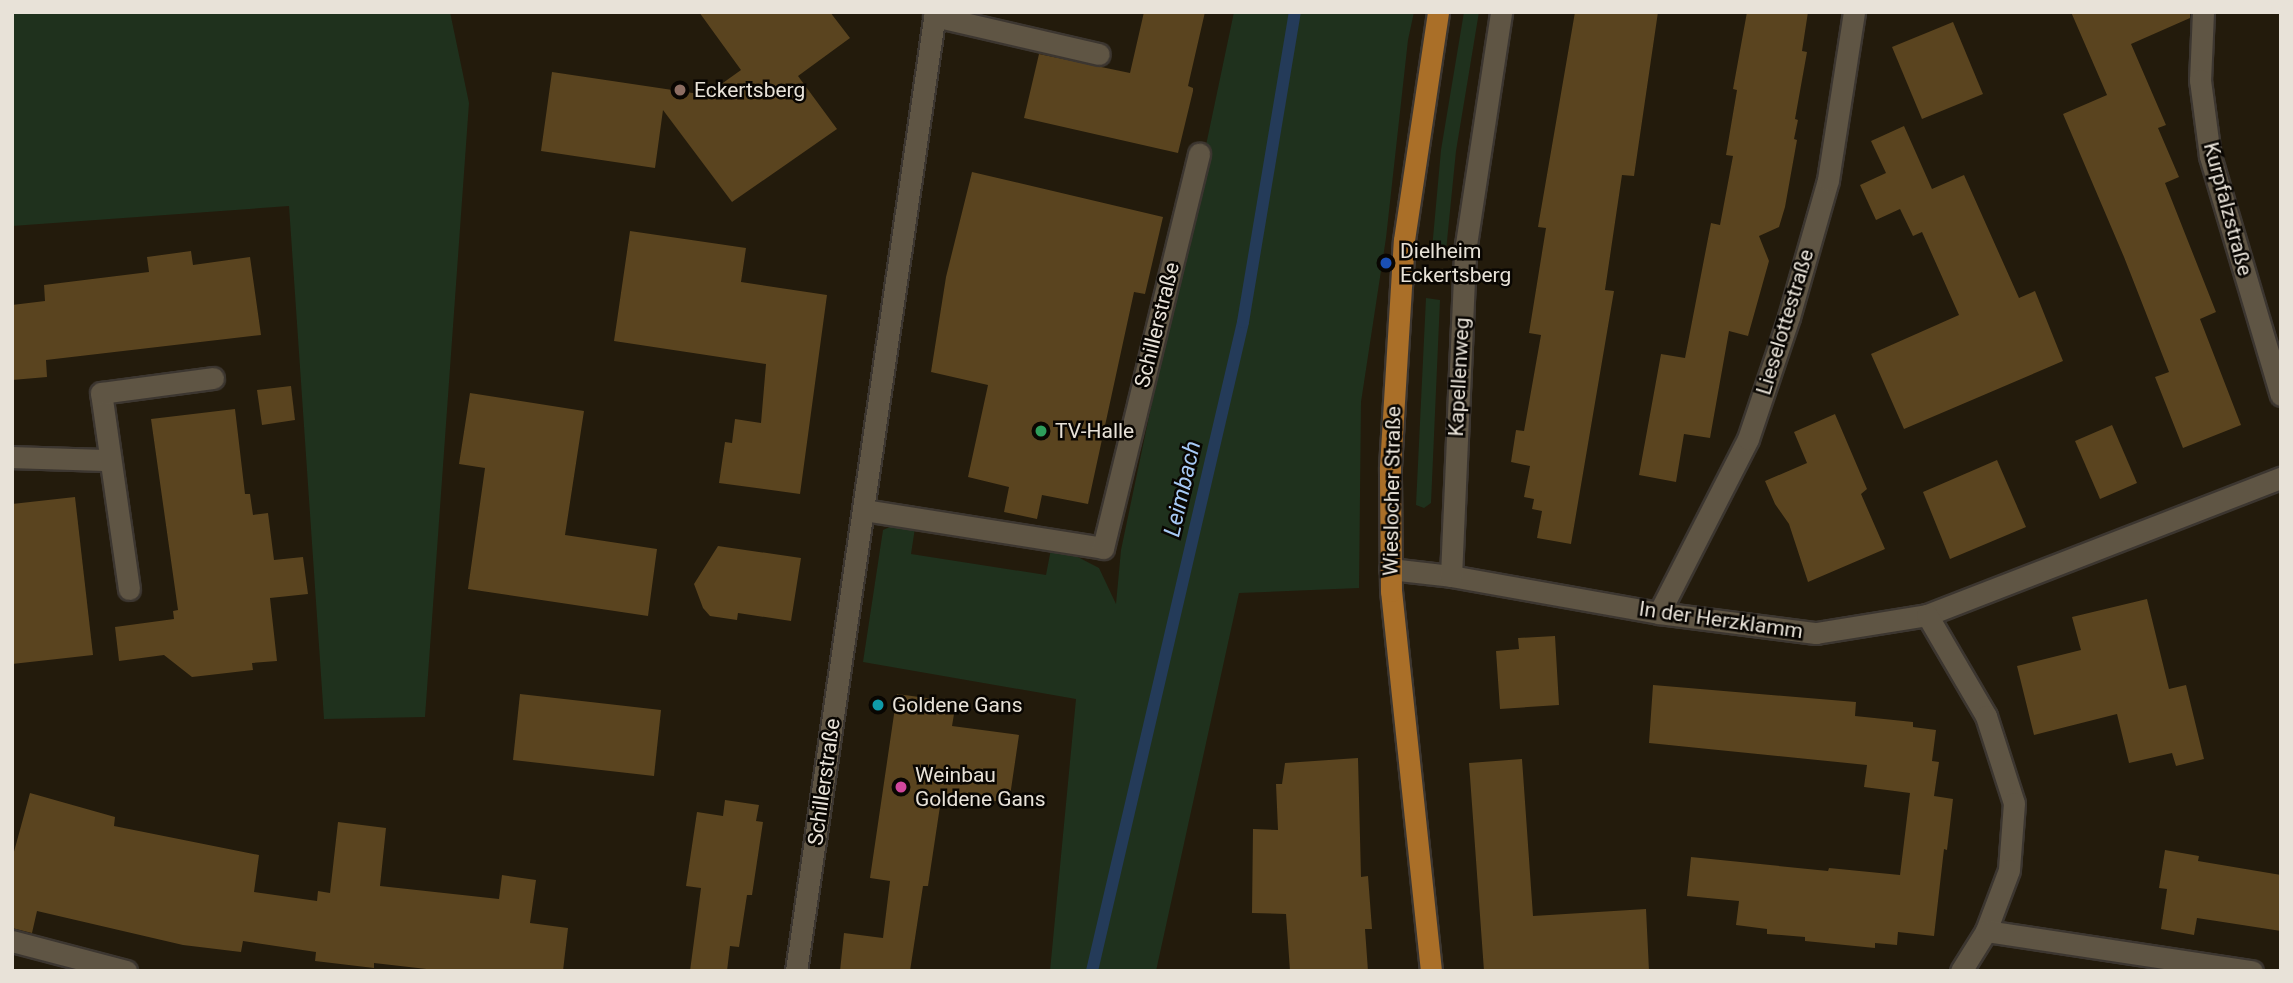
<!DOCTYPE html>
<html>
<head>
<meta charset="utf-8">
<style>
  body { margin:0 }
  #map { position:relative; width:2293px; height:983px; overflow:hidden; background:#231b0c; font-family:Roboto,sans-serif }
  div>[style] { position:absolute }
  .green>* { inset:0; background:#1f311d }
  .stream>* { height:12px; margin:-6px; padding:0 6px; transform-origin:6px; border-radius:6px; background:#243b59 }
  .building>* { inset:0; background:#5a441f }
  .roads { filter:drop-shadow(2px 0 #3c3630) drop-shadow(-2px 0 #3c3630) drop-shadow(0 2px #3c3630) drop-shadow(0 -2px #3c3630) }
  .minor>* { height:21px; margin:-10.5px; padding:0 10.5px; transform-origin:10.5px; border-radius:10.5px; background:#5f5544 }
  .major>* { height:21px; margin:-10.5px; padding:0 10.5px; transform-origin:10.5px; border-radius:10.5px; background:#aa6f28 }
  .dots>* { width:19px; height:19px; translate:-50% -50%; box-sizing:border-box; border:4px solid #090602; border-radius:50% }
  span { translate:-50% -50%; white-space:nowrap; text-align:center; line-height:1.15; -webkit-text-stroke:5px #090602; paint-order:stroke }
  .poi-label { font-size:21px; color:#e8e2d8 }
  .left { translate:0 -50%; text-align:left }
  .street-label { font-size:21px; color:#e8e2d8 }
  .water-label { font-size:23px; color:#a7c9f5; font-style:italic }
  .frame { position:absolute; inset:0; border:14px solid #e8e2d8; pointer-events:none }
</style>
</head>
<body>
<div id="map">
  <div class="green">
    <div style="clip-path:polygon(12px 12px,450px 12px,469px 103px,425px 717px,324px 719px,289px 206px,12px 226px)"></div>
    <div style="clip-path:polygon(1234px 12px,1414px 12px,1408px 40px,1386px 238px,1361px 402px,1359px 588px,1239px 593px,1156px 971px,1050px 971px,1076px 699px,863px 662px,883px 530px,892px 526px,915px 528px,911px 554px,1046px 575px,1051px 549px,1072px 554px,1099px 568px,1116px 604px,1121px 550px)"></div>
    <div style="clip-path:polygon(1464px 12px,1479px 12px,1456px 151px,1446px 251px,1432px 249px,1441px 150px)"></div>
    <div style="clip-path:polygon(1426px 298px,1440px 300px,1431px 503px,1424px 508px,1416px 505px)"></div>
  </div>
  <div class="stream">
    <div style="left:1092px;top:971px;width:666px;rotate:-76.9deg"></div>
    <div style="left:1243px;top:322px;width:314px;rotate:-80.5deg"></div>
  </div>
  <div class="building">
    <div style="clip-path:polygon(699px 12px,830px 12px,850px 38px,798px 76px,837px 129px,732px 202px,663px 110px,655px 168px,541px 151px,552px 72px,706px 95px,741px 70px)"></div>
    <div style="clip-path:polygon(1144px 12px,1205px 12px,1188px 86px,1193px 88px,1193px 91px,1178px 153px,1024px 118px,1039px 54px,1130px 73px)"></div>
    <div style="clip-path:polygon(1575px 12px,1658px 12px,1634px 176px,1622px 175px,1605px 290px,1614px 291px,1571px 544px,1537px 538px,1542px 511px,1532px 509px,1534px 499px,1524px 497px,1530px 466px,1511px 462px,1516px 430px,1524px 431px,1541px 335px,1529px 333px,1546px 228px,1538px 227px)"></div>
    <div style="clip-path:polygon(1747px 12px,1808px 12px,1802px 51px,1807px 52px,1795px 119px,1798px 120px,1794px 139px,1797px 140px,1785px 207px,1779px 227px,1759px 236px,1769px 261px,1748px 336px,1729px 331px,1710px 438px,1684px 434px,1676px 482px,1639px 475px,1661px 354px,1685px 358px,1711px 223px,1720px 225px,1733px 156px,1726px 155px,1737px 90px,1733px 89px)"></div>
    <div style="clip-path:polygon(2071px 12px,2190px 12px,2190px 18px,2131px 44px,2166px 125px,2158px 128px,2179px 177px,2165px 183px,2216px 312px,2200px 319px,2241px 425px,2183px 448px,2155px 377px,2169px 372px,2124px 257px,2063px 114px,2107px 95px)"></div>
    <div style="clip-path:polygon(1953px 22px,1983px 94px,1922px 119px,1892px 47px)"></div>
    <div style="clip-path:polygon(1904px 126px,1932px 189px,1964px 175px,2019px 298px,2035px 291px,2063px 361px,1904px 429px,1871px 354px,1959px 315px,1922px 232px,1913px 236px,1900px 209px,1876px 220px,1860px 185px,1886px 173px,1871px 141px)"></div>
    <div style="clip-path:polygon(972px 172px,1163px 217px,1145px 294px,1134px 292px,1088px 504px,1042px 495px,1037px 519px,1004px 512px,1009px 487px,968px 477px,988px 385px,931px 372px,946px 277px)"></div>
    <div style="clip-path:polygon(630px 231px,746px 248px,741px 282px,827px 295px,800px 494px,719px 483px,725px 442px,732px 443px,735px 419px,761px 423px,766px 364px,614px 341px)"></div>
    <div style="clip-path:polygon(191px 251px,193px 265px,250px 257px,261px 335px,46px 360px,47px 377px,12px 380px,12px 305px,45px 301px,44px 285px,149px 272px,147px 257px)"></div>
    <div style="clip-path:polygon(291px 386px,295px 420px,262px 425px,257px 390px)"></div>
    <div style="clip-path:polygon(470px 393px,584px 411px,565px 535px,657px 549px,648px 616px,468px 589px,485px 468px,459px 464px)"></div>
    <div style="clip-path:polygon(235px 409px,245px 494px,250px 494px,253px 515px,268px 513px,274px 560px,303px 557px,308px 594px,270px 598px,277px 661px,252px 663px,253px 670px,192px 677px,164px 655px,119px 661px,115px 627px,174px 619px,173px 611px,178px 610px,151px 419px)"></div>
    <div style="clip-path:polygon(1835px 414px,1867px 489px,1861px 494px,1885px 549px,1808px 582px,1789px 524px,1775px 504px,1765px 481px,1807px 463px,1794px 432px)"></div>
    <div style="clip-path:polygon(2112px 425px,2137px 483px,2100px 499px,2075px 441px)"></div>
    <div style="clip-path:polygon(1997px 460px,2026px 527px,1950px 559px,1923px 492px)"></div>
    <div style="clip-path:polygon(75px 497px,93px 655px,12px 664px,12px 504px)"></div>
    <div style="clip-path:polygon(718px 546px,801px 558px,791px 621px,738px 613px,737px 620px,710px 616px,703px 608px,694px 584px)"></div>
    <div style="clip-path:polygon(2147px 599px,2169px 689px,2186px 685px,2204px 759px,2176px 766px,2172px 753px,2129px 763px,2117px 714px,2034px 735px,2017px 666px,2081px 650px,2072px 617px)"></div>
    <div style="clip-path:polygon(1555px 636px,1559px 705px,1500px 709px,1496px 651px,1519px 649px,1518px 638px)"></div>
    <div style="clip-path:polygon(1653px 685px,1856px 702px,1855px 716px,1913px 722px,1913px 727px,1936px 730px,1932px 761px,1939px 762px,1934px 796px,1953px 799px,1947px 850px,1944px 849px,1934px 936px,1898px 932px,1897px 945px,1875px 943px,1875px 948px,1805px 941px,1805px 937px,1767px 934px,1767px 929px,1736px 925px,1739px 901px,1687px 896px,1691px 857px,1828px 871px,1829px 868px,1900px 875px,1910px 793px,1864px 787px,1867px 765px,1649px 743px)"></div>
    <div style="clip-path:polygon(520px 694px,661px 710px,654px 776px,513px 760px)"></div>
    <div style="clip-path:polygon(897px 694px,956px 702px,952px 726px,1019px 735px,1009px 803px,942px 793px,928px 886px,923px 886px,910px 971px,840px 971px,844px 933px,883px 938px,890px 881px,870px 878px)"></div>
    <div style="clip-path:polygon(1358px 758px,1361px 877px,1368px 876px,1372px 929px,1365px 929px,1368px 971px,1290px 971px,1286px 914px,1252px 913px,1253px 829px,1278px 830px,1276px 784px,1282px 784px,1285px 763px)"></div>
    <div style="clip-path:polygon(1522px 759px,1533px 916px,1646px 909px,1649px 971px,1484px 971px,1469px 763px)"></div>
    <div style="clip-path:polygon(30px 793px,115px 817px,114px 826px,259px 855px,254px 892px,317px 901px,318px 891px,330px 893px,338px 822px,386px 828px,380px 886px,499px 899px,502px 875px,536px 880px,530px 923px,568px 928px,563px 971px,444px 971px,374px 963px,374px 968px,315px 961px,316px 952px,243px 941px,241px 952px,183px 945px,37px 911px,32px 933px,12px 928px,12px 859px)"></div>
    <div style="clip-path:polygon(725px 800px,759px 805px,756px 821px,763px 822px,752px 895px,747px 895px,739px 947px,730px 946px,727px 971px,690px 971px,701px 888px,686px 886px,697px 812px,723px 816px)"></div>
    <div style="clip-path:polygon(2165px 850px,2199px 856px,2198px 861px,2281px 875px,2281px 931px,2197px 918px,2194px 935px,2161px 929px,2167px 889px,2159px 888px)"></div>
  </div>
  <div class="roads">
    <div class="minor">
      <div style="left:2203px;top:12px;width:68px;rotate:92.5deg"></div>
      <div style="left:2200px;top:80px;width:77px;rotate:82.5deg"></div>
      <div style="left:2210px;top:156px;width:249px;rotate:73.5deg"></div>
      <div style="left:934px;top:16px;width:169px;rotate:13deg"></div>
      <div style="left:12px;top:457px;width:98px;rotate:1.8deg"></div>
      <div style="left:864px;top:510px;width:242px;rotate:9deg"></div>
      <div style="left:1103px;top:548px;width:406px;rotate:-76.3deg"></div>
      <div style="left:1390px;top:569px;width:61px;rotate:6.5deg"></div>
      <div style="left:1451px;top:576px;width:211px;rotate:10.1deg"></div>
      <div style="left:1659px;top:613px;width:158px;rotate:7.3deg"></div>
      <div style="left:1816px;top:633px;width:112px;rotate:-9.2deg"></div>
      <div style="left:1927px;top:615px;width:380px;rotate:-21.2deg"></div>
      <div style="left:1451px;top:576px;width:325px;rotate:-87.5deg"></div>
      <div style="left:1465px;top:251px;width:242px;rotate:-81.4deg"></div>
      <div style="left:129px;top:589px;width:198px;rotate:-98.1deg"></div>
      <div style="left:101px;top:393px;width:113px;rotate:-7.6deg"></div>
      <div style="left:1659px;top:613px;width:195px;rotate:-62.9deg"></div>
      <div style="left:1748px;top:439px;width:129px;rotate:-71.4deg"></div>
      <div style="left:1789px;top:317px;width:142px;rotate:-74.1deg"></div>
      <div style="left:1828px;top:180px;width:170px;rotate:-81.2deg"></div>
      <div style="left:1927px;top:615px;width:117px;rotate:59.7deg"></div>
      <div style="left:1986px;top:716px;width:91px;rotate:72.2deg"></div>
      <div style="left:2014px;top:803px;width:67px;rotate:94.3deg"></div>
      <div style="left:2009px;top:870px;width:65px;rotate:110.7deg"></div>
      <div style="left:1986px;top:931px;width:47px;rotate:122deg"></div>
      <div style="left:1986px;top:931px;width:269px;rotate:8.6deg"></div>
      <div style="left:12px;top:941px;width:118px;rotate:14.7deg"></div>
      <div style="left:796px;top:971px;width:969px;rotate:-81.75deg"></div>
    </div>
    <div class="major">
      <div style="left:1431px;top:971px;width:382px;rotate:-96deg"></div>
      <div style="left:1391px;top:591px;width:124px;rotate:-90.5deg"></div>
      <div style="left:1390px;top:467px;width:227px;rotate:-86.5deg"></div>
      <div style="left:1404px;top:240px;width:231px;rotate:-81.5deg"></div>
    </div>
  </div>
  <div class="dots">
    <div style="left:680px;top:90px;background:#8d6e63"></div>
    <div style="left:1386px;top:263px;background:#1a4fb4"></div>
    <div style="left:1041px;top:431px;background:#2e9e5b"></div>
    <div style="left:878px;top:705px;background:#0f9aa8"></div>
    <div style="left:901px;top:787px;background:#d1479c"></div>
  </div>
  <div class="poi-label">
    <span class="left" style="left:694px;top:90px">Eckertsberg</span>
    <span class="left" style="left:1400px;top:263px">Dielheim<br>Eckertsberg</span>
    <span class="left" style="left:1055px;top:431px">TV-Halle</span>
    <span class="left" style="left:892px;top:705px">Goldene Gans</span>
    <span class="left" style="left:915px;top:787px">Weinbau<br>Goldene Gans</span>
  </div>
  <div class="street-label">
    <span style="left:2228px;top:209px;rotate:75deg">Kurpfalzstraße</span>
    <span style="left:1785px;top:322px;rotate:-73deg">Lieselottestraße</span>
    <span style="left:1157px;top:325px;rotate:-76deg">Schillerstraße</span>
    <span style="left:1459px;top:377px;rotate:-87deg">Kapellenweg</span>
    <span style="left:1392px;top:491px;rotate:-89deg">Wieslocher Straße</span>
    <span style="left:1721px;top:620px;rotate:8deg">In der Herzklamm</span>
    <span style="left:824px;top:782px;rotate:-82deg">Schillerstraße</span>
  </div>
  <div class="water-label">
    <span style="left:1183px;top:489px;rotate:-77deg">Leimbach</span>
  </div>
  <div class="frame"></div>
</div>
</body>
</html>
